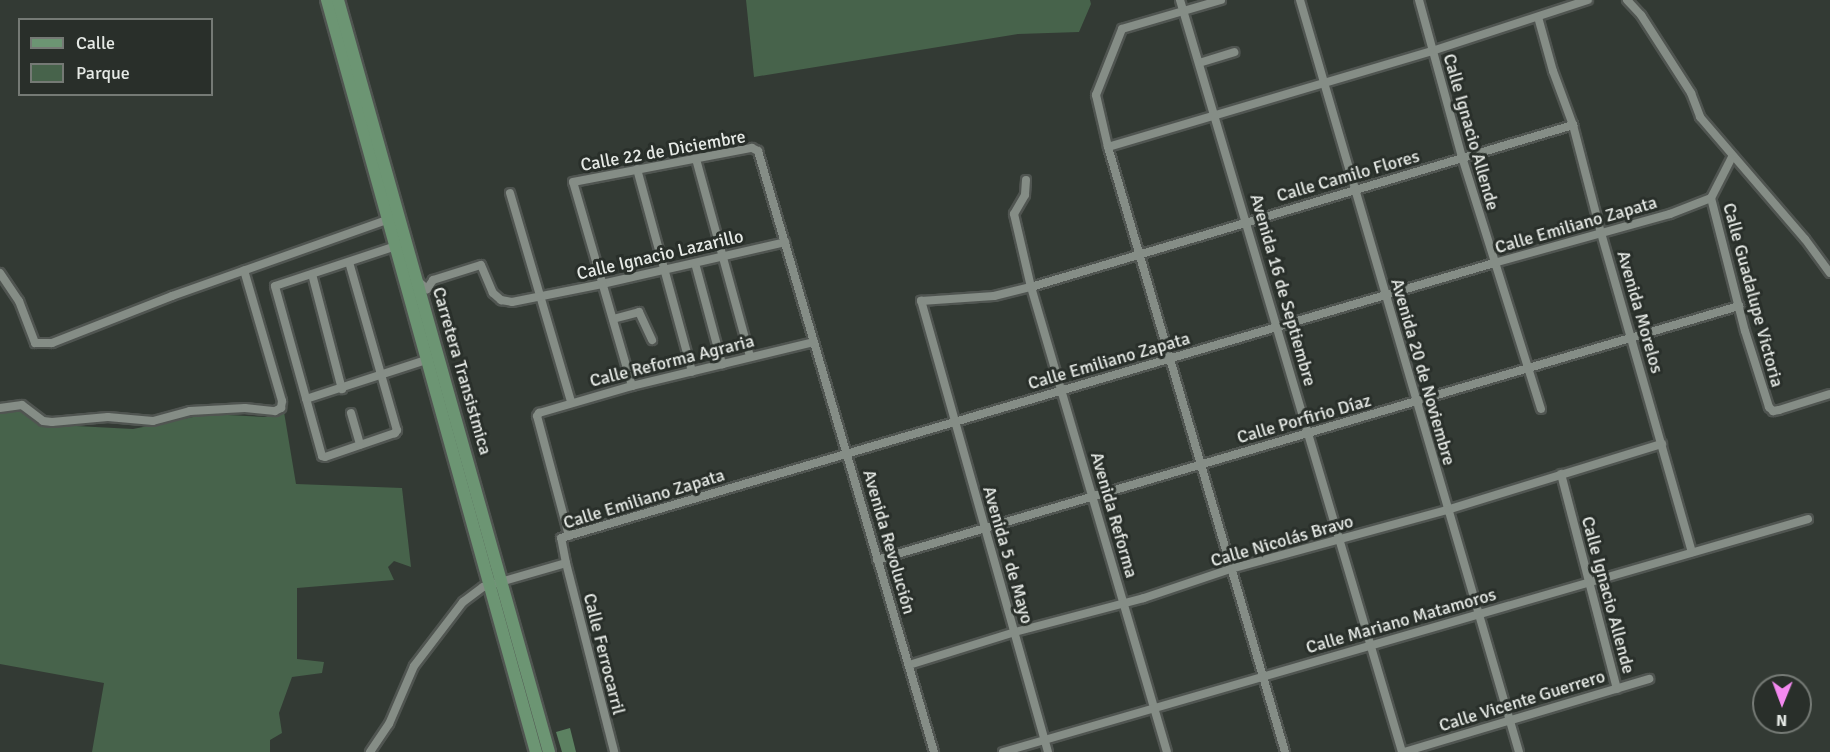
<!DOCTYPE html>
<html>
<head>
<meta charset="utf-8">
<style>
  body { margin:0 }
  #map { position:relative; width:1830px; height:752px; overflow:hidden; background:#333a34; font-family:Signika,sans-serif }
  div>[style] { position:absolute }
  .green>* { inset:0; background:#47634b }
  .water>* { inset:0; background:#5c8161 }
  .roads { filter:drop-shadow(2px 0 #505551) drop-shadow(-2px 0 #505551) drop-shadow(0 2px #505551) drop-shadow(0 -2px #505551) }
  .minor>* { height:8px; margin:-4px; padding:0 4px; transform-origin:4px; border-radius:4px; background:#858d86 }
  .primary>* { height:12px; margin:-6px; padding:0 6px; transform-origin:6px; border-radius:6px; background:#6c9573 }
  span { translate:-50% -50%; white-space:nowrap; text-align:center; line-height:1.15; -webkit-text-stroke:6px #292f2a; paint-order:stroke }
  .street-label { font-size:18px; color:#e6eae6 }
  .legend { position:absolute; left:18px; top:18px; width:195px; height:78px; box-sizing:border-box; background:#292f2a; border:2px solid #757a75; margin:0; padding:8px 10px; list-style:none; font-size:18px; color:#e6eae6 }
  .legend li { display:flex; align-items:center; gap:12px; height:30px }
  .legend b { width:30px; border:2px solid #757a75 }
  .north { position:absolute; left:1752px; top:674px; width:60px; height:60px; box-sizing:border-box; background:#292f2a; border:2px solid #757a75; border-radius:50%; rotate:181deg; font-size:16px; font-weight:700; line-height:24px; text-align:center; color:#e6eae6 }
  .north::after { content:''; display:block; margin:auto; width:21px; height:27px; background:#f489f0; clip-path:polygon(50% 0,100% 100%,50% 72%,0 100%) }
</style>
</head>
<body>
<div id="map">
  <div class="green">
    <div style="clip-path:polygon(746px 0,1090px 0,1091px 4px,1079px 32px,1018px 34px,754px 77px)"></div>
    <div style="clip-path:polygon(15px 406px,38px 424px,133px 429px,208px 414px,266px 417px,283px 406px,296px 484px,402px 488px,411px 567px,394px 561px,388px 567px,394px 580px,297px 588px,297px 659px,324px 662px,322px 673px,292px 677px,279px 713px,282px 733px,270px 740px,270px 752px,92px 752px,104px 683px,0 664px,0 409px)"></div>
  </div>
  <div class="water">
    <div style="clip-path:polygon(570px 728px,576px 752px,562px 752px,556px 732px)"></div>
  </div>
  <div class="roads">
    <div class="minor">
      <div style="left:1180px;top:0;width:784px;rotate:73.55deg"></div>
      <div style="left:1221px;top:0;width:103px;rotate:163.7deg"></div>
      <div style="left:1122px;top:29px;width:71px;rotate:111.5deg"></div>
      <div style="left:1096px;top:95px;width:53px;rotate:77deg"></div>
      <div style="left:1108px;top:147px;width:630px;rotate:73.69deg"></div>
      <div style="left:1300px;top:0;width:783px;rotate:73.76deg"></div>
      <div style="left:1419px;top:0;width:163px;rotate:74.7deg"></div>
      <div style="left:1462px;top:157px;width:264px;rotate:72.6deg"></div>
      <div style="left:1627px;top:0;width:21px;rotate:47deg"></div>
      <div style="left:1641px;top:15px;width:93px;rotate:57.3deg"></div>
      <div style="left:1691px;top:93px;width:26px;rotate:69deg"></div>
      <div style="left:1700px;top:117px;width:161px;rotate:49.3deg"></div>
      <div style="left:1805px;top:239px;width:42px;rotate:53.7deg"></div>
      <div style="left:1538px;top:17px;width:56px;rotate:74.5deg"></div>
      <div style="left:1553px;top:71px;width:58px;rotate:69.7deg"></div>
      <div style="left:1573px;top:125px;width:112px;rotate:75.5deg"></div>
      <div style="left:1601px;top:233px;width:332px;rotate:74.1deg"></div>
      <div style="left:1199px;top:63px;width:37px;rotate:-17deg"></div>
      <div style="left:1108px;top:147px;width:338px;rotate:-16.5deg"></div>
      <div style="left:1432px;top:51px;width:164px;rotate:-18.1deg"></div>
      <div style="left:696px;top:159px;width:205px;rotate:74.7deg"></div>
      <div style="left:637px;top:169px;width:210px;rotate:74.8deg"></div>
      <div style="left:1026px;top:180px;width:15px;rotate:94deg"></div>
      <div style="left:1025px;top:195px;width:22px;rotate:120deg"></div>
      <div style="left:1014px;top:214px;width:75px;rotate:76.9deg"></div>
      <div style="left:1031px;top:287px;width:484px;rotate:73.7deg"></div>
      <div style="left:510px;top:193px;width:218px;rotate:73.7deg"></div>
      <div style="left:1711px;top:198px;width:137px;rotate:75.7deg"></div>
      <div style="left:1745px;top:331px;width:80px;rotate:72.5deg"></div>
      <div style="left:1769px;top:407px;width:6px;rotate:45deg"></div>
      <div style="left:1773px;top:411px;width:6px;rotate:-9deg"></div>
      <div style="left:1779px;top:410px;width:53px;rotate:-17.4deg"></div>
      <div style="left:349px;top:262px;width:175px;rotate:74.1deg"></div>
      <div style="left:397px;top:430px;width:4px;rotate:124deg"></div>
      <div style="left:395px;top:433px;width:74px;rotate:161.1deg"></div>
      <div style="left:325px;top:457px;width:3px;rotate:-162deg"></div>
      <div style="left:322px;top:456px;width:176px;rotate:-105.5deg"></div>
      <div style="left:275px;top:286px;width:127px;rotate:-18.3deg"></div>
      <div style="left:695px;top:263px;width:105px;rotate:75deg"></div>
      <div style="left:0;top:273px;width:34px;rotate:56deg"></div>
      <div style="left:19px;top:301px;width:45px;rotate:69.1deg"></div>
      <div style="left:35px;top:343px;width:17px"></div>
      <div style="left:52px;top:343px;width:129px;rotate:-21.4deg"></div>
      <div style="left:172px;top:296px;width:233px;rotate:-19.5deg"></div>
      <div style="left:312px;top:274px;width:119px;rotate:75.4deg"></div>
      <div style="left:419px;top:282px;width:11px;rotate:41deg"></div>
      <div style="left:427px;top:289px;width:11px;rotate:-56deg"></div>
      <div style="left:433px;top:280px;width:50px;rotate:-17.4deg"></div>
      <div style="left:481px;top:265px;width:30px;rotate:67deg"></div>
      <div style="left:493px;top:293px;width:11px;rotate:41deg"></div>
      <div style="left:501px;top:300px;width:11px;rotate:10deg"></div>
      <div style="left:512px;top:302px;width:92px;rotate:-11.3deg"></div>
      <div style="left:602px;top:284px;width:188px;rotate:-12.9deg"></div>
      <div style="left:613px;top:319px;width:27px;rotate:-15deg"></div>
      <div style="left:639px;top:312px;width:31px;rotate:65deg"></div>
      <div style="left:632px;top:386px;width:212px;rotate:-106.1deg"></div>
      <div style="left:573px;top:182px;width:182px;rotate:-10.8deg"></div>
      <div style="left:752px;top:148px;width:7px;rotate:27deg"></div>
      <div style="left:758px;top:151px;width:626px;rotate:73.68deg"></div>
      <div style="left:306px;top:399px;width:129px;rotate:-18deg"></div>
      <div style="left:0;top:408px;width:22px;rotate:-8deg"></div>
      <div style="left:22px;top:405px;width:26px;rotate:37deg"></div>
      <div style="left:43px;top:421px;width:9px;rotate:6deg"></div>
      <div style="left:52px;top:422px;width:56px;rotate:-5.1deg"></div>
      <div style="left:108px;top:417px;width:45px;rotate:5.1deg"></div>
      <div style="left:153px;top:421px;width:38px;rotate:-15deg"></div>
      <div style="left:190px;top:411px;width:55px;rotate:-3.1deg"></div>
      <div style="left:245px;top:408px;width:30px;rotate:6deg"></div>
      <div style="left:275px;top:411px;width:7px;rotate:-27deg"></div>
      <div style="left:281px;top:408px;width:7px;rotate:-82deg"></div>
      <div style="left:282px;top:401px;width:136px;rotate:-106.2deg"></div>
      <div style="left:351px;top:413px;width:33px;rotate:74deg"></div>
      <div style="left:1561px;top:474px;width:222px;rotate:75.4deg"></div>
      <div style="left:569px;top:536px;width:124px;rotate:-104.9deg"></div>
      <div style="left:537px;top:416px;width:4px;rotate:-56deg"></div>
      <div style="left:539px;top:413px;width:97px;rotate:-16.2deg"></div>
      <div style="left:632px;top:386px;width:187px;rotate:-13.6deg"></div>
      <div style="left:877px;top:560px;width:899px;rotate:-16.42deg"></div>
      <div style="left:566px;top:563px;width:195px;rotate:75.7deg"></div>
      <div style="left:909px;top:665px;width:111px;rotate:-17.3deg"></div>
      <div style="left:1015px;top:632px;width:133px;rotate:-14.8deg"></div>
      <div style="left:1144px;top:598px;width:91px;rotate:-18.6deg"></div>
      <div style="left:1230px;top:569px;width:225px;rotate:-15.2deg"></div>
      <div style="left:1447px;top:510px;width:225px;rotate:-17.1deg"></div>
      <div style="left:370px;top:752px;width:34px;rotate:-56deg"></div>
      <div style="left:389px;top:724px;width:63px;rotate:-66.7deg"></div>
      <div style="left:414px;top:666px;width:81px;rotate:-52.6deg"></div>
      <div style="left:463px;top:602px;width:25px;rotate:-37deg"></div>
      <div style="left:483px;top:587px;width:86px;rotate:-16.1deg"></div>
      <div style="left:566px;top:563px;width:25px;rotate:-101deg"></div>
      <div style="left:561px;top:538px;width:973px;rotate:-16.42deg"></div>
      <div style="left:1494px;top:263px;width:183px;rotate:-15.6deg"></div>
      <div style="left:1670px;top:214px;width:44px;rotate:-21.3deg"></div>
      <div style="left:1711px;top:198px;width:46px;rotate:-62.9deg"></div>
      <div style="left:1003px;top:752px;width:838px;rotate:-16.14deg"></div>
      <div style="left:1048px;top:752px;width:469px;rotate:-105.7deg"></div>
      <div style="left:921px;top:301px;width:73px;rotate:-3.9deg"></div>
      <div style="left:994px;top:296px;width:38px;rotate:-14deg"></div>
      <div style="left:1031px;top:287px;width:566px;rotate:-16.64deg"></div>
      <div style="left:1404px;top:752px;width:256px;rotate:-16.6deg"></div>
    </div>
    <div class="primary">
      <div style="left:327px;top:0;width:781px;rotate:74.47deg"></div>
      <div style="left:338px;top:0;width:781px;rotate:74.33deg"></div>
    </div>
  </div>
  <div class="street-label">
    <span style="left:1471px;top:132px;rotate:74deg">Calle Ignacio Allende</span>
    <span style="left:663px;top:151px;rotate:-10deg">Calle 22 de Diciembre</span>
    <span style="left:1348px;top:176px;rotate:-16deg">Calle Camilo Flores</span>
    <span style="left:1576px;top:225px;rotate:-16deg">Calle Emiliano Zapata</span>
    <span style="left:660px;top:255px;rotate:-13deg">Calle Ignacio Lazarillo</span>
    <span style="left:1283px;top:290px;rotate:74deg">Avenida 16 de Septiembre</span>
    <span style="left:1753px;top:295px;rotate:75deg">Calle Guadalupe Victoria</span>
    <span style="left:1640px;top:312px;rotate:74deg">Avenida Morelos</span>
    <span style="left:672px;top:361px;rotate:-14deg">Calle Reforma Agraria</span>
    <span style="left:1109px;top:361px;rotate:-16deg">Calle Emiliano Zapata</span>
    <span style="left:462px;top:371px;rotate:74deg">Carretera Transistmica</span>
    <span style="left:1423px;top:372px;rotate:74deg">Avenida 20 de Noviembre</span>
    <span style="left:1304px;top:419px;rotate:-16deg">Calle Porfirio Díaz</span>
    <span style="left:644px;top:499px;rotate:-17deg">Calle Emiliano Zapata</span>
    <span style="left:1114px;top:515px;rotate:74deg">Avenida Reforma</span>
    <span style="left:1282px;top:541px;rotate:-16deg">Calle Nicolás Bravo</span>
    <span style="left:889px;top:542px;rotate:74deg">Avenida Revolución</span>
    <span style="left:1008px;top:555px;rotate:74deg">Avenida 5 de Mayo</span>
    <span style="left:1608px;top:595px;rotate:75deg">Calle Ignacio Allende</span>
    <span style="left:1401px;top:621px;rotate:-16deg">Calle Mariano Matamoros</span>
    <span style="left:604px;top:654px;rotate:76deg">Calle Ferrocarril</span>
    <span style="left:1522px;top:701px;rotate:-17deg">Calle Vicente Guerrero</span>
  </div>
  <ul class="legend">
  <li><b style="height:8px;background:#6c9573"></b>Calle</li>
  <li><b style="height:16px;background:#47634b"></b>Parque</li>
  </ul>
  <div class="north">N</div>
</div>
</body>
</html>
